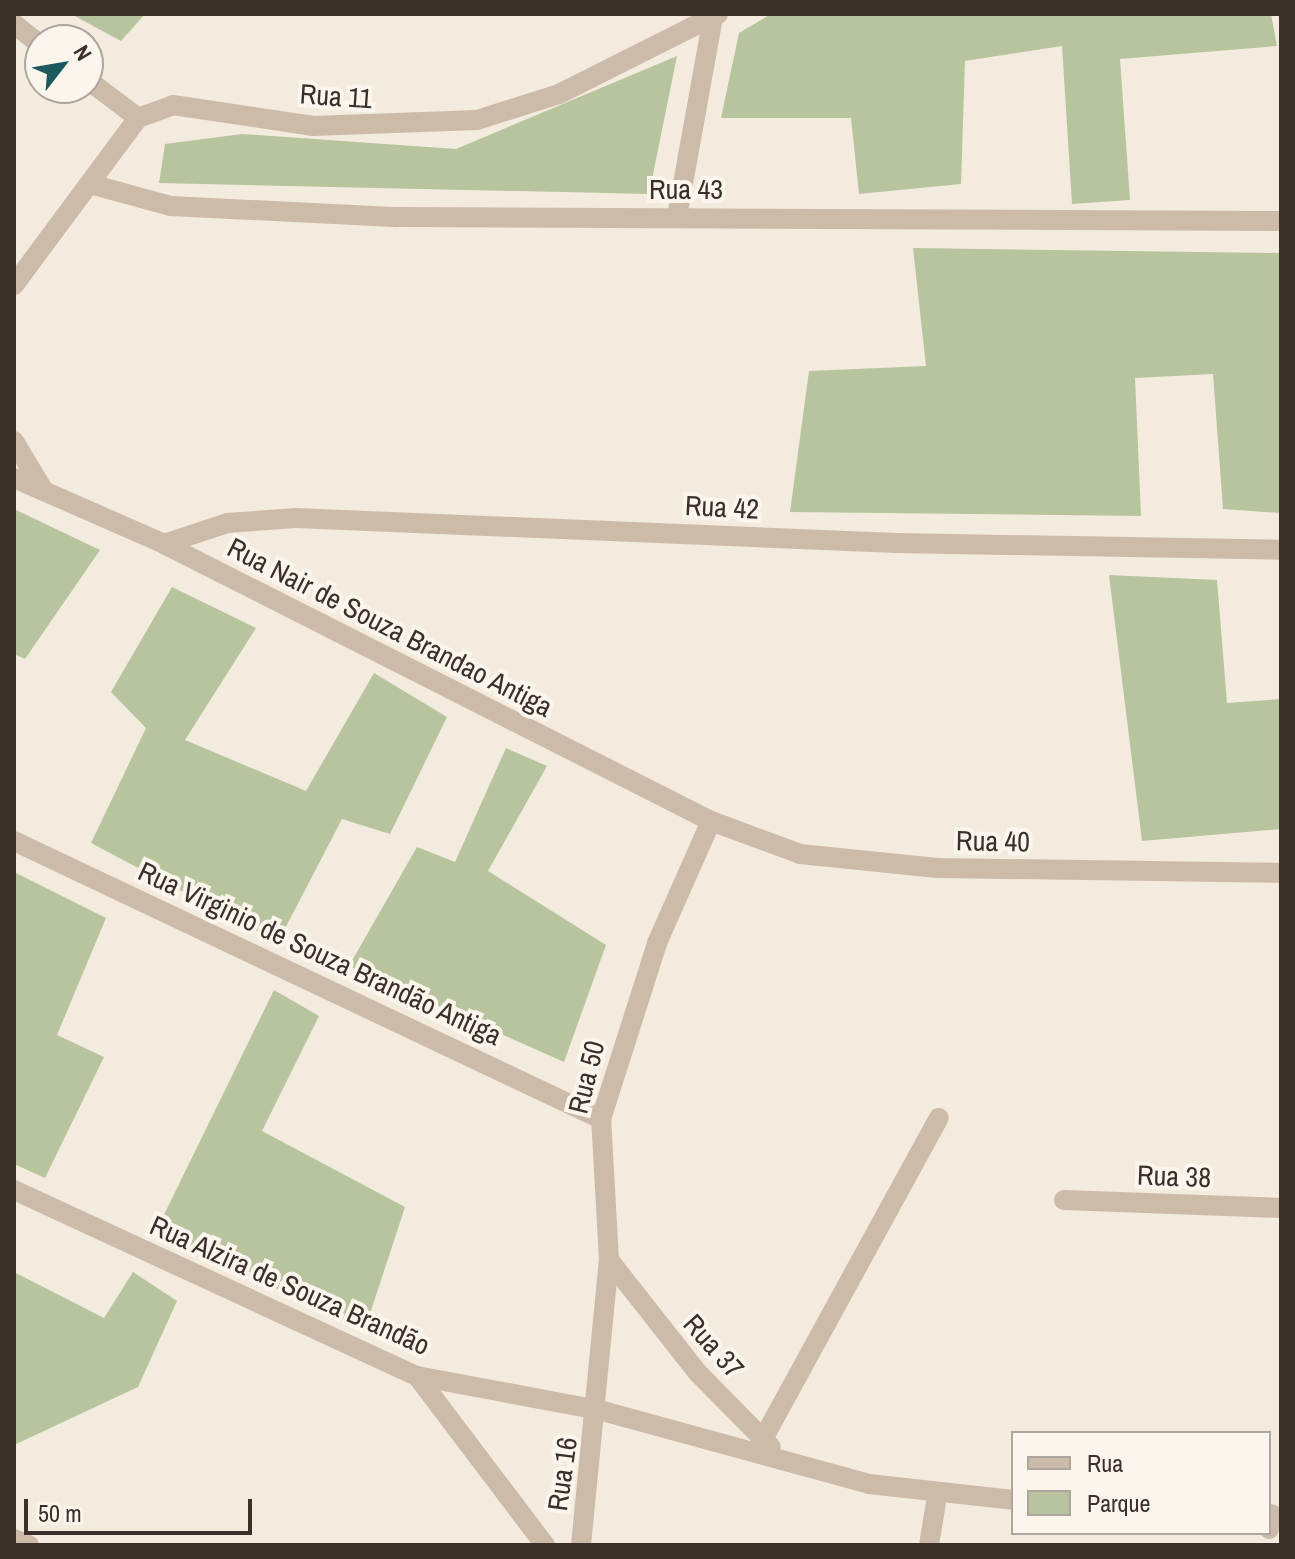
<!DOCTYPE html>
<html>
<head>
<meta charset="utf-8">
<style>
  body { margin:0 }
  #map { position:relative; width:1295px; height:1559px; overflow:hidden; background:#f4ebdf; font-family:"Archivo Narrow",sans-serif }
  div>[style] { position:absolute }
  .green>* { inset:0; background:#b7c49e }
  .street>* { height:20px; margin:-10px; padding:0 10px; transform-origin:10px; border-radius:10px; background:#cdbbaa }
  span { translate:-50% -50%; white-space:nowrap; text-align:center; line-height:1.15; -webkit-text-stroke:8px #fbf5ec; paint-order:stroke }
  .street-label { font-size:28px; color:#3b2f2a }
  .frame { position:absolute; inset:0; border:16px solid #3b2f2a; pointer-events:none }
  .legend { position:absolute; left:1011px; top:1431px; width:260px; height:104px; box-sizing:border-box; background:#fbf5ec; border:2px solid #aea69e; margin:0; padding:10px 14px; list-style:none; font-size:24px; color:#3b2f2a }
  .legend li { display:flex; align-items:center; gap:16px; height:40px }
  .legend b { width:40px; border:2px solid #aea69e }
  .north { position:absolute; left:24px; top:24px; width:80px; height:80px; box-sizing:border-box; background:#fbf5ec; border:2px solid #aea69e; border-radius:50%; rotate:59deg; font-size:22px; font-weight:700; line-height:32px; text-align:center; color:#3b2f2a }
  .north::after { content:''; display:block; margin:auto; width:28px; height:36px; background:#1d5a5f; clip-path:polygon(50% 0,100% 100%,50% 72%,0 100%) }
  .scale { position:absolute; left:24px; top:1499px; width:228px; height:36px; box-sizing:border-box; border:4px solid #3b2f2a; border-top:0; padding-left:10px; font-size:24px; line-height:28px; white-space:nowrap; color:#3b2f2a; -webkit-text-stroke:6px #fbf5ec; paint-order:stroke }
</style>
</head>
<body>
<div id="map">
  <div class="green">
    <div style="clip-path:polygon(71px 14px,145px 14px,121px 41px)"></div>
    <div style="clip-path:polygon(771px 14px,1271px 14px,1277px 46px,1120px 59px,1130px 200px,1072px 204px,1062px 46px,965px 61px,961px 184px,859px 194px,851px 118px,721px 118px,739px 33px)"></div>
    <div style="clip-path:polygon(677px 56px,649px 194px,159px 183px,165px 144px,242px 134px,456px 149px)"></div>
    <div style="clip-path:polygon(913px 248px,1281px 253px,1281px 513px,1223px 509px,1213px 374px,1135px 378px,1141px 516px,790px 512px,809px 371px,926px 366px)"></div>
    <div style="clip-path:polygon(14px 509px,100px 550px,25px 659px,14px 654px)"></div>
    <div style="clip-path:polygon(1109px 575px,1217px 580px,1227px 703px,1281px 699px,1281px 829px,1142px 841px)"></div>
    <div style="clip-path:polygon(172px 587px,256px 628px,185px 740px,306px 791px,374px 673px,447px 717px,390px 834px,342px 819px,278px 942px,91px 843px,146px 728px,111px 692px)"></div>
    <div style="clip-path:polygon(506px 748px,547px 766px,488px 871px,606px 945px,564px 1062px,349px 966px,417px 847px,455px 862px)"></div>
    <div style="clip-path:polygon(14px 872px,106px 918px,57px 1035px,104px 1057px,45px 1178px,14px 1164px)"></div>
    <div style="clip-path:polygon(274px 990px,319px 1016px,262px 1131px,405px 1207px,364px 1332px,157px 1229px)"></div>
    <div style="clip-path:polygon(14px 1272px,104px 1318px,133px 1272px,177px 1301px,138px 1387px,14px 1445px)"></div>
  </div>
  <div class="street">
    <div style="left:14px;top:24px;width:33px;rotate:38deg"></div>
    <div style="left:88px;top:80px;width:63px;rotate:37.2deg"></div>
    <div style="left:94px;top:185px;width:79px;rotate:15.4deg"></div>
    <div style="left:170px;top:206px;width:228px;rotate:2.8deg"></div>
    <div style="left:398px;top:217px;width:883px;rotate:0.26deg"></div>
    <div style="left:677px;top:217px;width:203px;rotate:-79.8deg"></div>
    <div style="left:14px;top:285px;width:208px;rotate:-53.4deg"></div>
    <div style="left:138px;top:118px;width:37px;rotate:-20deg"></div>
    <div style="left:173px;top:105px;width:142px;rotate:8.5deg"></div>
    <div style="left:313px;top:126px;width:164px;rotate:-2.1deg"></div>
    <div style="left:477px;top:120px;width:86px;rotate:-17.6deg"></div>
    <div style="left:559px;top:94px;width:178px;rotate:-26.7deg"></div>
    <div style="left:14px;top:441px;width:55px;rotate:59.2deg"></div>
    <div style="left:14px;top:478px;width:164px;rotate:23.7deg"></div>
    <div style="left:164px;top:544px;width:613px;rotate:26.86deg"></div>
    <div style="left:711px;top:821px;width:95px;rotate:20.3deg"></div>
    <div style="left:800px;top:854px;width:138px;rotate:5.8deg"></div>
    <div style="left:937px;top:868px;width:344px;rotate:0.8deg"></div>
    <div style="left:164px;top:544px;width:66px;rotate:-18.4deg"></div>
    <div style="left:227px;top:523px;width:69px;rotate:-4.1deg"></div>
    <div style="left:296px;top:518px;width:601px;rotate:2.39deg"></div>
    <div style="left:896px;top:543px;width:385px;rotate:1deg"></div>
    <div style="left:14px;top:841px;width:650px;rotate:25.34deg"></div>
    <div style="left:14px;top:1190px;width:444px;rotate:24.8deg"></div>
    <div style="left:417px;top:1376px;width:185px;rotate:10.6deg"></div>
    <div style="left:599px;top:1410px;width:280px;rotate:15.3deg"></div>
    <div style="left:869px;top:1484px;width:145px;rotate:6.3deg"></div>
    <div style="left:1064px;top:1200px;width:217px;rotate:2.1deg"></div>
    <div style="left:609px;top:1260px;width:142px;rotate:51.8deg"></div>
    <div style="left:697px;top:1372px;width:105px;rotate:45.4deg"></div>
    <div style="left:417px;top:1376px;width:212px;rotate:52.9deg"></div>
    <div style="left:763px;top:1439px;width:366px;rotate:-61.3deg"></div>
    <div style="left:1269px;top:1529px;width:15px;rotate:-79deg"></div>
    <div style="left:14px;top:1539px;width:16px;rotate:22deg"></div>
    <div style="left:581px;top:1545px;width:286px;rotate:-84.4deg"></div>
    <div style="left:609px;top:1260px;width:141px;rotate:-93.2deg"></div>
    <div style="left:601px;top:1119px;width:185px;rotate:-72.3deg"></div>
    <div style="left:657px;top:943px;width:133px;rotate:-66.1deg"></div>
    <div style="left:929px;top:1545px;width:50px;rotate:-80.7deg"></div>
  </div>
  <div class="street-label">
    <span style="left:336px;top:96px;rotate:4deg">Rua 11</span>
    <span style="left:686px;top:189px">Rua 43</span>
    <span style="left:722px;top:507px;rotate:3deg">Rua 42</span>
    <span style="left:390px;top:627px;rotate:27deg">Rua Nair de Souza Brandao Antiga</span>
    <span style="left:993px;top:841px;rotate:1deg">Rua 40</span>
    <span style="left:320px;top:953px;rotate:25deg">Rua Virginio de Souza Brandão Antiga</span>
    <span style="left:586px;top:1077px;rotate:-76deg">Rua 50</span>
    <span style="left:1174px;top:1176px;rotate:2deg">Rua 38</span>
    <span style="left:290px;top:1285px;rotate:24deg">Rua Alzira de Souza Brandão</span>
    <span style="left:714px;top:1346px;rotate:48deg">Rua 37</span>
    <span style="left:562px;top:1474px;rotate:-82deg">Rua 16</span>
  </div>
  <div class="frame"></div>
  <ul class="legend">
  <li><b style="height:10px;background:#cdbbaa"></b>Rua</li>
  <li><b style="height:22px;background:#b7c49e"></b>Parque</li>
  </ul>
  <div class="north">N</div>
  <div class="scale">50 m</div>
</div>
</body>
</html>
